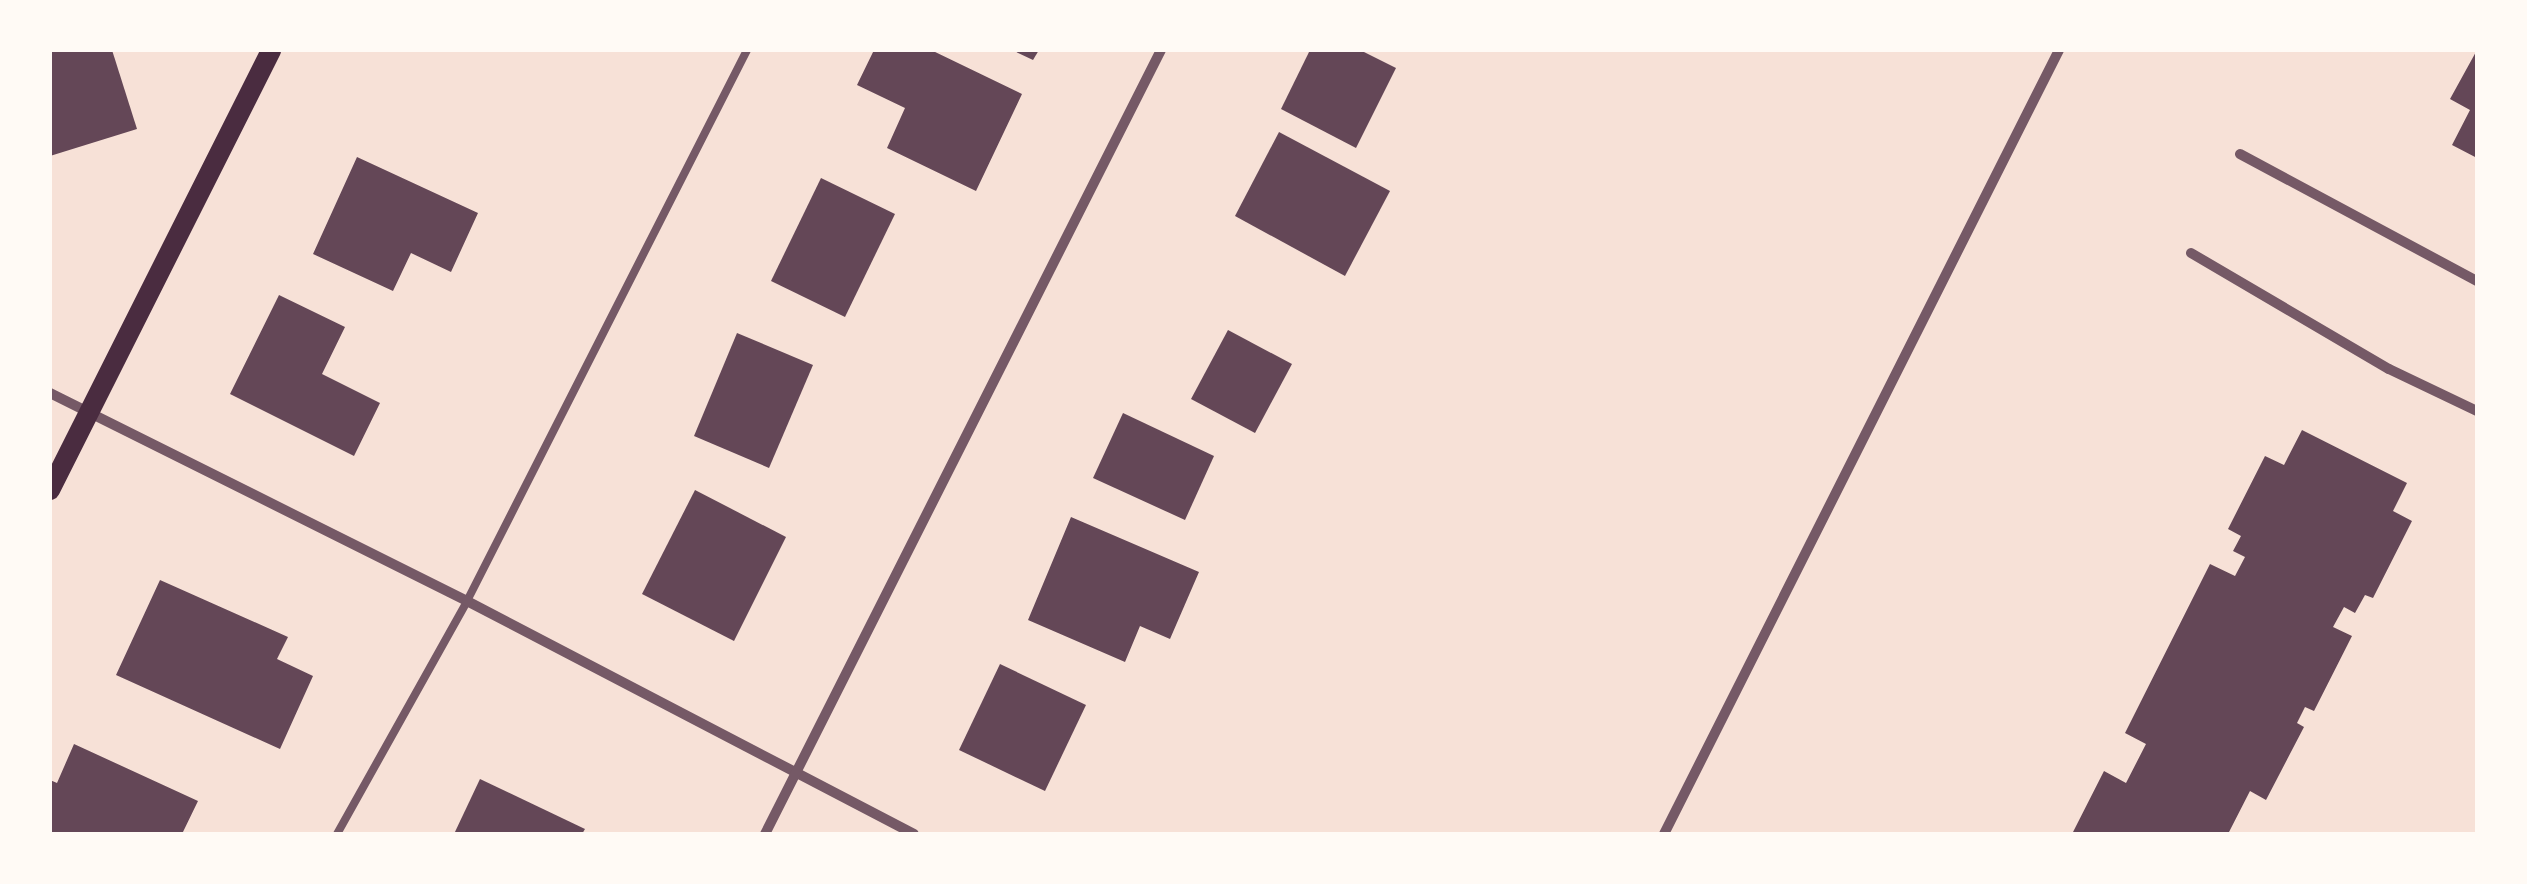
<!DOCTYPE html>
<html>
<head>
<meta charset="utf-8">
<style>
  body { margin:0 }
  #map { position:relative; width:2527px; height:884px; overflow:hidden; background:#f7e1d7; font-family:"Fira Sans Condensed",sans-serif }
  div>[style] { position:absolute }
  .building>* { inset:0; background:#644757 }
  .service>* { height:8px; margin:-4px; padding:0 4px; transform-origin:4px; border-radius:4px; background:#755966 }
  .minor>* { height:10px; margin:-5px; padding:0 5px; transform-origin:5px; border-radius:5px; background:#755966 }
  .secondary>* { height:20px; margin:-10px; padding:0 10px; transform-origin:10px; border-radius:10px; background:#4a2c40 }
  span { translate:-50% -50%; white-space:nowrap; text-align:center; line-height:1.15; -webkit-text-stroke:10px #fffaf5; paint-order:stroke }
  .frame { position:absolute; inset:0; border:52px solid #fffaf5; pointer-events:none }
</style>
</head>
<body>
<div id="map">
  <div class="building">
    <div style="clip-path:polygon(50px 50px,112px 50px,137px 129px,50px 156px)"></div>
    <div style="clip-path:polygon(874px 50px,931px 50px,1022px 94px,976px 191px,887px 148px,905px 108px,857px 85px)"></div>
    <div style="clip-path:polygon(1012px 50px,1039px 50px,1033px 60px)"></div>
    <div style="clip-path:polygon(1310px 50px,1360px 50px,1396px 68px,1356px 148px,1281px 109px)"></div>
    <div style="clip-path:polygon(2477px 50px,2477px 158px,2452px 145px,2470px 110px,2450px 99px)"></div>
    <div style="clip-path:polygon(1279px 132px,1390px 191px,1345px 276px,1235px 216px)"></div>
    <div style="clip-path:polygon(357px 157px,478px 213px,451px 272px,411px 253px,393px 291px,313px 254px)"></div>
    <div style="clip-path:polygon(821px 178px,895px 214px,845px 317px,771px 281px)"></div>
    <div style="clip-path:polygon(279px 295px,345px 327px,322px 374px,380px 403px,354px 456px,230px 394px)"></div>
    <div style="clip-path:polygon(1228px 330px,1292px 364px,1255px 433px,1191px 399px)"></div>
    <div style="clip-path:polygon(737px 333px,813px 365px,769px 468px,694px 436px)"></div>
    <div style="clip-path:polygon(1123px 413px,1214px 456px,1185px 520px,1093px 478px)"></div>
    <div style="clip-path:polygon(2302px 430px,2407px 483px,2393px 511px,2412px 521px,2373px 598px,2365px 595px,2355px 613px,2344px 607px,2333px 627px,2352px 636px,2314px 711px,2305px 707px,2297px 723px,2304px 727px,2266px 800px,2250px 791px,2228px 834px,2072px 834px,2104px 771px,2126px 783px,2146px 744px,2125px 733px,2210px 564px,2235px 576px,2245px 557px,2233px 551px,2241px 536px,2228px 529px,2265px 456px,2284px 465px)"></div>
    <div style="clip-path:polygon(695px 490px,786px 537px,734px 641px,642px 594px)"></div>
    <div style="clip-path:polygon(1071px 517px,1199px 572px,1170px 639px,1140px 626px,1125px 662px,1028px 620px)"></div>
    <div style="clip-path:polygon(160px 580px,288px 637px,277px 659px,313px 676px,280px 749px,116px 675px)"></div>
    <div style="clip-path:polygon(1000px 664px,1086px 705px,1045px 791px,959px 750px)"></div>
    <div style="clip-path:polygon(74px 744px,198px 801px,182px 834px,50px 834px,50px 780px,57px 783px)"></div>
    <div style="clip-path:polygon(480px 779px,585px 829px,582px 834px,454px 834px)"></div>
  </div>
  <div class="service">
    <div style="left:337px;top:834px;width:267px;rotate:-60.8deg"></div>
    <div style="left:467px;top:601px;width:618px;rotate:-63.06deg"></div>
  </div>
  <div class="minor">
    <div style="left:2240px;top:154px;width:269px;rotate:28.2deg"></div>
    <div style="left:2191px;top:253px;width:229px;rotate:30.4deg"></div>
    <div style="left:2389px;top:369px;width:98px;rotate:25.5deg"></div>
    <div style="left:50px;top:393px;width:466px;rotate:26.5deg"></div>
    <div style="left:467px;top:601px;width:504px;rotate:27.53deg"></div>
    <div style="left:765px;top:834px;width:878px;rotate:-63.2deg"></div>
    <div style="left:1664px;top:834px;width:878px;rotate:-63.26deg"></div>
  </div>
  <div class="secondary">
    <div style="left:50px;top:490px;width:492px;rotate:-63.3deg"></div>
  </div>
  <div class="frame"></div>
</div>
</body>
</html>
